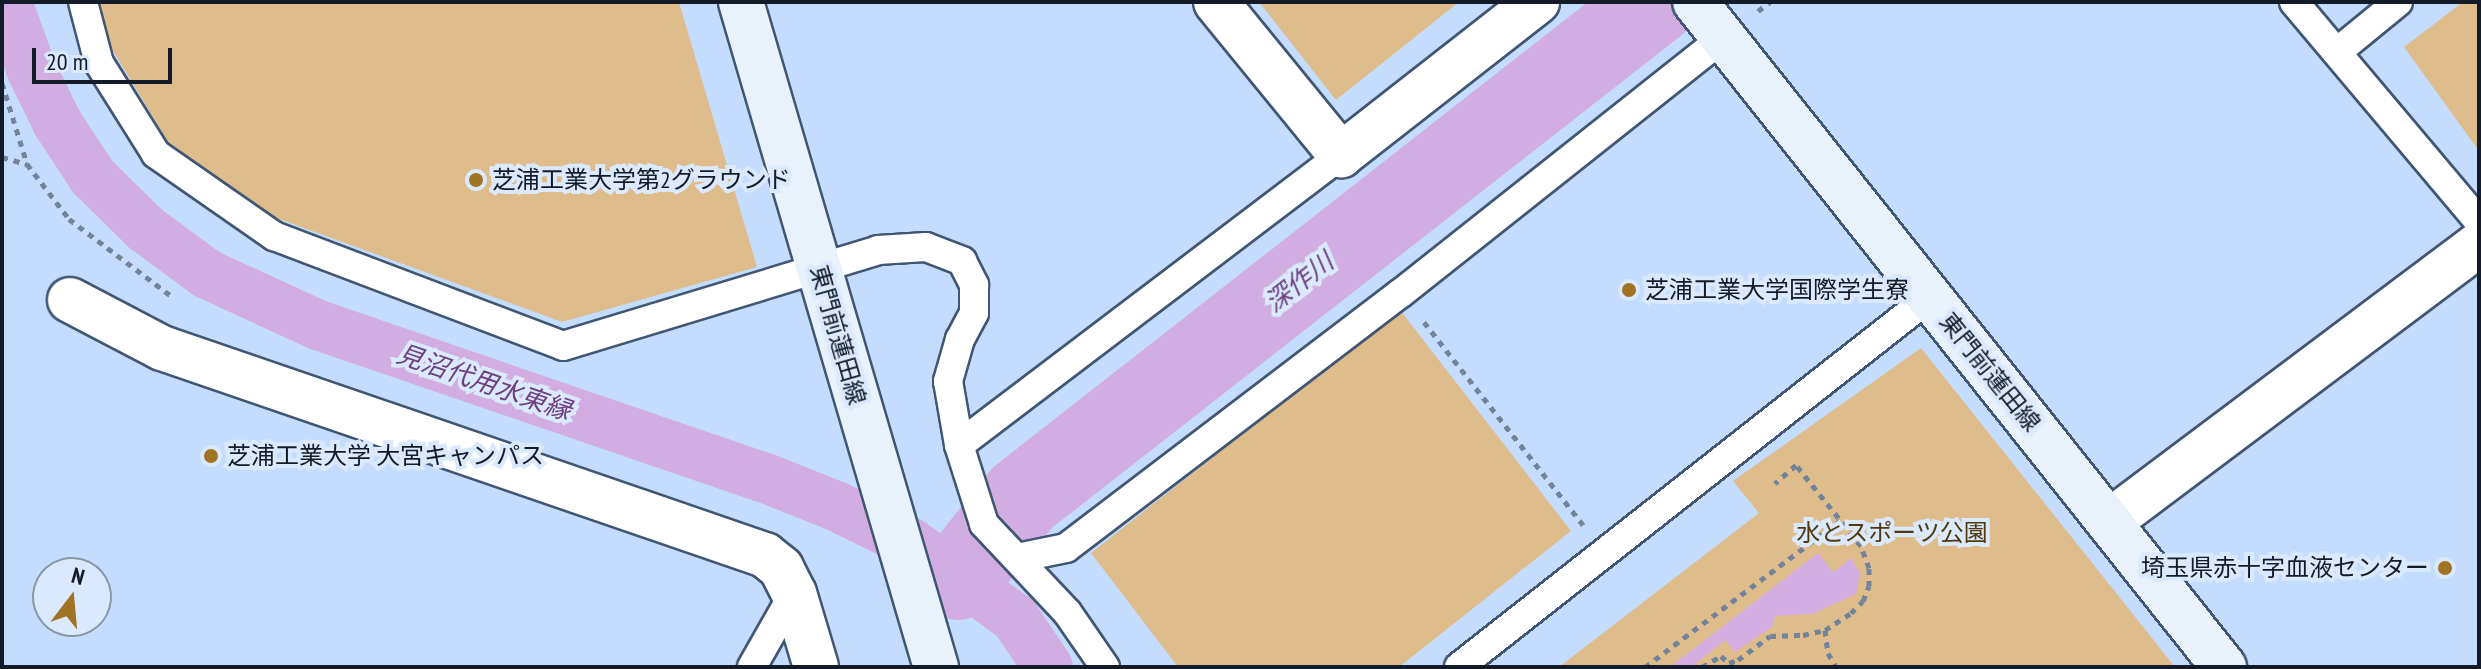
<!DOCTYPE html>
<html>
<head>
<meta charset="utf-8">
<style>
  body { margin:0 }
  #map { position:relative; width:2481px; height:669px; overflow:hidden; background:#c4ddfe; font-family:"PT Sans Narrow","Noto Sans JP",sans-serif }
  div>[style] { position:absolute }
  .green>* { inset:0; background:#debc8c }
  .water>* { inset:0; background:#d2ade1 }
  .canal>* { height:50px; margin:-25px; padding:0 25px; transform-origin:25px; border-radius:25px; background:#d2ade1 }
  .river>* { height:84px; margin:-42px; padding:0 42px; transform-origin:42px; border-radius:42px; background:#d2ade1 }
  .path>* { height:5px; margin-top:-2.5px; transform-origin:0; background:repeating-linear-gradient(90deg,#72839a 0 6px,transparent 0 12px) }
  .roads { filter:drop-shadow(2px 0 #415672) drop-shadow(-2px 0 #415672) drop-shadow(0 2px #415672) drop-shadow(0 -2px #415672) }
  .service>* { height:28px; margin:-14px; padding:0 14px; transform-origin:14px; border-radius:14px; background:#fff }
  .minor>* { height:44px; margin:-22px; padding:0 22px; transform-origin:22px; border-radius:22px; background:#fff }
  .secondary>* { height:44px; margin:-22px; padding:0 22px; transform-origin:22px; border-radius:22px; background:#e9f1fb }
  .dots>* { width:22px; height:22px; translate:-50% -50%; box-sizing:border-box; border:4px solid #dae9fe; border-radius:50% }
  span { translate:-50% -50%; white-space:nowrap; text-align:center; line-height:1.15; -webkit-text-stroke:8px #dae9fe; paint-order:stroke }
  .poi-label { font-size:24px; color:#121b27 }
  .left { translate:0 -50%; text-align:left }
  .right { translate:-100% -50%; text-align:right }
  .street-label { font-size:24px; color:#121b27 }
  .park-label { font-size:24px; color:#52380d }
  .water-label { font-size:26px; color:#6e4080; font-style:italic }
  .frame { position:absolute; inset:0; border:4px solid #121b27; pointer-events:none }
  .north { position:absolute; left:32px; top:557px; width:80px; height:80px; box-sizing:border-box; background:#dae9fe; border:2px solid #8a97a8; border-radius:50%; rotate:16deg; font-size:22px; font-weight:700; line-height:32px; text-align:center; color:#121b27 }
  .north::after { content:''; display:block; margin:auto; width:28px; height:36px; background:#a17325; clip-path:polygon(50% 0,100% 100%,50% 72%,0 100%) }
  .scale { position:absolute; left:32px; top:48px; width:140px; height:36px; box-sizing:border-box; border:4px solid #121b27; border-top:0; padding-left:10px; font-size:24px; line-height:28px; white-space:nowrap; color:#121b27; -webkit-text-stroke:6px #dae9fe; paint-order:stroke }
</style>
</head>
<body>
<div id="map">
  <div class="green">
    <div style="clip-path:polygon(97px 2px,679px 2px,757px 267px,562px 322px,271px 216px,170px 145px,107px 41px)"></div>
    <div style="clip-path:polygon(1259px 2px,1459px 2px,1336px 100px)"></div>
    <div style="clip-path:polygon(2463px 2px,2479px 2px,2479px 151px,2404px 47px)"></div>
    <div style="clip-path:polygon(1400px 310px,1571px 531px,1399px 667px,1178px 667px,1091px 553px)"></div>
    <div style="clip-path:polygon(1921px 348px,2175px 667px,1559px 667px,1759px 513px,1733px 481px)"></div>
  </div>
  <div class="water">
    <div style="clip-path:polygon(1818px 553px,1833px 572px,1851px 558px,1860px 573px,1856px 594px,1812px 614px,1775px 616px,1772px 627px,1735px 652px,1725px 640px,1691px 667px,1670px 667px)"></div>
  </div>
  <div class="canal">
    <div style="left:7px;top:2px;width:73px;rotate:70.1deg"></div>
    <div style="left:32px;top:71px;width:59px;rotate:63.9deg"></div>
    <div style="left:58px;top:124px;width:64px;rotate:56.6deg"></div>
    <div style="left:93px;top:177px;width:74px;rotate:44.5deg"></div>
    <div style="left:146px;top:229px;width:76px;rotate:36.4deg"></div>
    <div style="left:207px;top:274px;width:122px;rotate:24.7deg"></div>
    <div style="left:318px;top:325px;width:470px;rotate:18.9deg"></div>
    <div style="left:763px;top:477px;width:81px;rotate:21.8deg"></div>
    <div style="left:838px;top:507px;width:81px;rotate:26.3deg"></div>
    <div style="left:911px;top:543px;width:128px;rotate:35.8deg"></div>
    <div style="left:1015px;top:618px;width:59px;rotate:56deg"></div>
  </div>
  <div class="river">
    <div style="left:958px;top:578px;width:102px;rotate:-51.3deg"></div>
    <div style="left:1022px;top:498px;width:805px;rotate:-38.04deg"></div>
  </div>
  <div class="path">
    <div style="left:1758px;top:11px;width:15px;rotate:-37deg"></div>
    <div style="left:2px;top:83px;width:85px;rotate:72.8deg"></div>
    <div style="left:27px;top:164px;width:69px;rotate:52.6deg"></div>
    <div style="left:69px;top:219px;width:131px;rotate:37deg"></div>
    <div style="left:2px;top:157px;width:26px;rotate:16deg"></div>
    <div style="left:1424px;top:322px;width:258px;rotate:51.9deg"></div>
    <div style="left:1825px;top:630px;width:23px;rotate:83deg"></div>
    <div style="left:1828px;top:653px;width:16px;rotate:60deg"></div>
    <div style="left:1645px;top:667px;width:245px;rotate:-36.9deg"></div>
    <div style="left:1702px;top:667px;width:22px;rotate:-30deg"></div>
    <div style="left:1721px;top:656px;width:11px;rotate:41deg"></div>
    <div style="left:1729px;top:663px;width:9px;rotate:-18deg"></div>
    <div style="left:1738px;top:660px;width:40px;rotate:-37deg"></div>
    <div style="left:1770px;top:636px;width:33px;rotate:-2deg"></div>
    <div style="left:1803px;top:635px;width:23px;rotate:-13deg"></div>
    <div style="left:1825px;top:630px;width:31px;rotate:-33deg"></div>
    <div style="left:1851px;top:613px;width:17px;rotate:-45deg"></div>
    <div style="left:1863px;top:601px;width:16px;rotate:-68deg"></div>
    <div style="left:1869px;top:586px;width:18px;rotate:-90deg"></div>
    <div style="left:1869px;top:568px;width:23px;rotate:-110deg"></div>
    <div style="left:1861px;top:546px;width:104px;rotate:-128.7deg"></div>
    <div style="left:1796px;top:465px;width:28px;rotate:139deg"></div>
  </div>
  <div class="roads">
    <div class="service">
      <div style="left:83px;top:2px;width:63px;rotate:75.3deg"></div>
      <div style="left:99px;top:63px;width:107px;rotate:57.9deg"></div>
      <div style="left:156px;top:154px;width:144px;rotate:34.8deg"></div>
      <div style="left:274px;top:236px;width:309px;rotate:20.8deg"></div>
      <div style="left:563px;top:346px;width:329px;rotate:-16.9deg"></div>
      <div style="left:878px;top:250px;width:48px;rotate:-3.6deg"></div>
      <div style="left:926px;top:247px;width:39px;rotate:21deg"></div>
      <div style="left:962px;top:261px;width:27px;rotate:63deg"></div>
      <div style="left:974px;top:285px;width:28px;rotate:90deg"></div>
      <div style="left:974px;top:313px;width:30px;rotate:118deg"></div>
      <div style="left:960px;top:339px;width:44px;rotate:105.9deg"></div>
      <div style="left:948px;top:381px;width:65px;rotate:80.2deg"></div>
      <div style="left:959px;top:445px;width:83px;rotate:72.4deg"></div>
      <div style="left:984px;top:524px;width:121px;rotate:46.7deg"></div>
      <div style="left:1067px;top:612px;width:67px;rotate:55.4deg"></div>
      <div style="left:2294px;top:2px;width:287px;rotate:49.9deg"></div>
      <div style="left:2337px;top:52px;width:79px;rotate:-39.3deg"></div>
      <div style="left:959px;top:445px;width:480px;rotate:-37.2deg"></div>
      <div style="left:1017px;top:558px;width:50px;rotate:-11.5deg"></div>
      <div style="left:1066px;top:548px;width:421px;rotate:-37.3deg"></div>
      <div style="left:1401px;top:293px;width:411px;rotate:-38.4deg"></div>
      <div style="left:752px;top:667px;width:85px;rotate:-60.4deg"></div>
      <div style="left:1459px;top:667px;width:599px;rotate:-38.15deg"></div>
    </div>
    <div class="minor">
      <div style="left:1216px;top:2px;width:198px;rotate:50.8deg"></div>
      <div style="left:1341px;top:155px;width:249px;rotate:-38deg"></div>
      <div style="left:70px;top:300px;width:104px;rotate:27.6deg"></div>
      <div style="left:162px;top:348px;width:638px;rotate:18.95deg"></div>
      <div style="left:765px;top:555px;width:21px;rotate:39deg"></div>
      <div style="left:781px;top:568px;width:28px;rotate:63deg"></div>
      <div style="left:794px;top:593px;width:77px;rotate:73.4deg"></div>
      <div style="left:2109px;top:522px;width:463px;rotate:-36.9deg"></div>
    </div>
    <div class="secondary">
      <div style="left:741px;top:2px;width:693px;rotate:73.66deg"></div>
      <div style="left:1695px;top:2px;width:850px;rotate:51.5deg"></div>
    </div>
  </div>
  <div class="dots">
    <div style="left:476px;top:180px;background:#a17325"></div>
    <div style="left:1629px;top:290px;background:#a17325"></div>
    <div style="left:211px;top:456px;background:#a17325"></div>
    <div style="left:2445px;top:568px;background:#a17325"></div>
  </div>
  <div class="poi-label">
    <span class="left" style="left:492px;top:180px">芝浦工業大学第2グラウンド</span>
    <span class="left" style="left:1645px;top:290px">芝浦工業大学国際学生寮</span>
    <span class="left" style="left:227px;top:456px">芝浦工業大学 大宮キャンパス</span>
    <span class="right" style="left:2429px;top:568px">埼玉県赤十字血液センター</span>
  </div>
  <div class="street-label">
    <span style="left:838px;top:335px;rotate:74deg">東門前蓮田線</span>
    <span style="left:1990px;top:372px;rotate:51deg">東門前蓮田線</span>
  </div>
  <div class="park-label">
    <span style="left:1892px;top:533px">水とスポーツ公園</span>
  </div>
  <div class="water-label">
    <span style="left:1299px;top:282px;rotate:-38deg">深作川</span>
    <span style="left:484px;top:382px;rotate:19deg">見沼代用水東縁</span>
  </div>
  <div class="frame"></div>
  <div class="north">N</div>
  <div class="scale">20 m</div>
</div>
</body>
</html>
